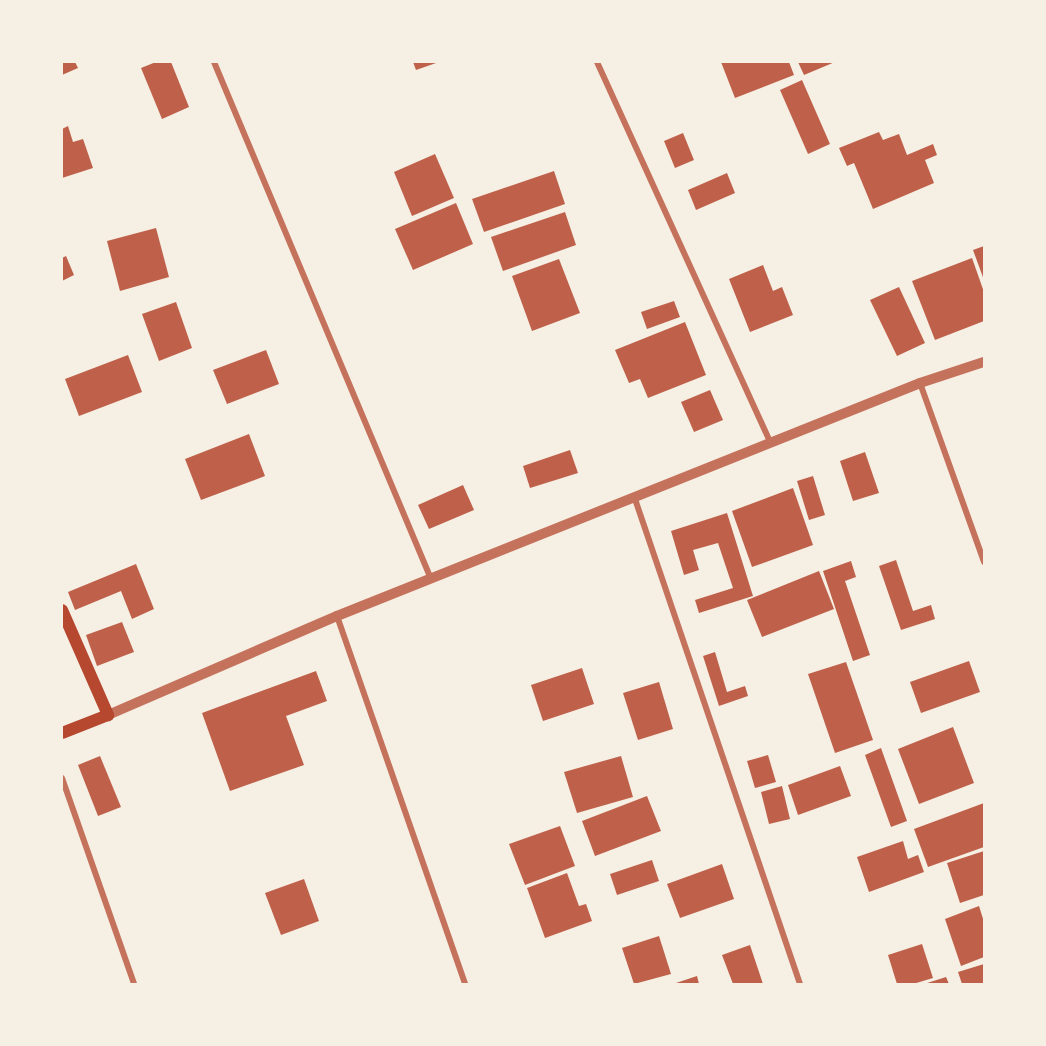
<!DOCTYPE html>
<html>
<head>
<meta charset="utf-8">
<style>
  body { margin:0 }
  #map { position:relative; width:1046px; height:1046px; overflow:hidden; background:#f6efe4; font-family:"DejaVu Sans",sans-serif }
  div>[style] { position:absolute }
  .building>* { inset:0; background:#bf614a }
  .minor>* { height:6px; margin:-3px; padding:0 3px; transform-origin:3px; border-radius:3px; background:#c5725c }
  .tertiary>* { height:10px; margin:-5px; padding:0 5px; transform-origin:5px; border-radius:5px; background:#c5725c }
  .secondary>* { height:12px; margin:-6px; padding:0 6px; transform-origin:6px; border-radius:6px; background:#b5482f }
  span { translate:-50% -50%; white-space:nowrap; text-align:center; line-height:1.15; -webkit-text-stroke:6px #f6efe4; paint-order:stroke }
  .frame { position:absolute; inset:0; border:63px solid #f6efe4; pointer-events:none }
</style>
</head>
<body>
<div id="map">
  <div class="building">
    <div style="clip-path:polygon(62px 62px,75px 62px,78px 68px,62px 75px)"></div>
    <div style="clip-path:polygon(156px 62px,171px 62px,189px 107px,162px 119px,141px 68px)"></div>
    <div style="clip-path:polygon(413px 62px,439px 62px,416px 70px)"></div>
    <div style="clip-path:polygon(721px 62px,789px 62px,794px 75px,735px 98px)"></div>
    <div style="clip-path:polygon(798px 62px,835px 62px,804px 75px)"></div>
    <div style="clip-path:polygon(802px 80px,830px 144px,808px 154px,780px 90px)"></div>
    <div style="clip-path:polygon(68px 126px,73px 142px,83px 139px,93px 168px,62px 178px,62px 129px)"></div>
    <div style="clip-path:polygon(879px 132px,883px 140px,899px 134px,907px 155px,933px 144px,937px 155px,925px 160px,934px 183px,873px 209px,854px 163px,847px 166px,839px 148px)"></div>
    <div style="clip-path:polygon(683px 133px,694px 160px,675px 168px,664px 141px)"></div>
    <div style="clip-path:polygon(435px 154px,454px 198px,412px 216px,394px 172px)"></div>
    <div style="clip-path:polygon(554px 171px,565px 204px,484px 232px,472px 199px)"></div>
    <div style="clip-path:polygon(727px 173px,735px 193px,696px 210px,688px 190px)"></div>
    <div style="clip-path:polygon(456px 203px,473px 244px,413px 270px,395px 229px)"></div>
    <div style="clip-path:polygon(565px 212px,576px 245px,503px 271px,491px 237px)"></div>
    <div style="clip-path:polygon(156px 228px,169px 277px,120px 291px,107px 241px)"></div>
    <div style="clip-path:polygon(984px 246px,984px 280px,973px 250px)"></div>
    <div style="clip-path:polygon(66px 256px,74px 275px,62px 281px,62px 258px)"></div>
    <div style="clip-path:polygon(972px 258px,984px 292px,984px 321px,935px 340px,912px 281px)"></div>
    <div style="clip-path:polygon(559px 259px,580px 313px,532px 331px,512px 276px)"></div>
    <div style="clip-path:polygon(763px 265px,773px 291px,782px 287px,793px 315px,750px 332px,729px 279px)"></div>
    <div style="clip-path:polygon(899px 287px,925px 343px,897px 356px,870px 300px)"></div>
    <div style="clip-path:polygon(674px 301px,680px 317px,647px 329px,641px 312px)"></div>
    <div style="clip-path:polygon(176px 302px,192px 348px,159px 361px,142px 314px)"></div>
    <div style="clip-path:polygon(685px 322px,706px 375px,648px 398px,640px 379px,629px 383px,615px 350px)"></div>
    <div style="clip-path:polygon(266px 350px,279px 384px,227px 404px,213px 370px)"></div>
    <div style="clip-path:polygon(128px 355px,142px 392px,79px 416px,65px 379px)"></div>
    <div style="clip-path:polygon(710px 390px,723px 420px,694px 432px,681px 402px)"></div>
    <div style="clip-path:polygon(249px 434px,265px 476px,201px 500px,185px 459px)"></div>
    <div style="clip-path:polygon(570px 450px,578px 473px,530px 488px,523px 466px)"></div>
    <div style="clip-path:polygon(865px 452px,879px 493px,853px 501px,840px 461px)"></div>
    <div style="clip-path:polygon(813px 476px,825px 515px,809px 520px,797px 481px)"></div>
    <div style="clip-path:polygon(463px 485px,474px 510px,429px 529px,418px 505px)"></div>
    <div style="clip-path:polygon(793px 488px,813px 545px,752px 567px,732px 511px)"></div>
    <div style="clip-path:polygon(727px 513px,753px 596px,699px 613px,695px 600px,733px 588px,718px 543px,693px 550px,699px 570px,684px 575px,671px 531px)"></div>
    <div style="clip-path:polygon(896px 560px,913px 611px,931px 605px,935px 619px,901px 630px,879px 566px)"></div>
    <div style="clip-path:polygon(851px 561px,856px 577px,845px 581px,870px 655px,853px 661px,823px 571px)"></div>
    <div style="clip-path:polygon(136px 564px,154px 609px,132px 619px,121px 591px,75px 610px,68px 592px)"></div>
    <div style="clip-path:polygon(819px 571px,834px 609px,762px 637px,747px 600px)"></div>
    <div style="clip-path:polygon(122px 622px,134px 652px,97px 666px,86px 635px)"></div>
    <div style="clip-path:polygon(715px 652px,727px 692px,745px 686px,748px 696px,719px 706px,703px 656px)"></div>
    <div style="clip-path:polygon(969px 661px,980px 692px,921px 713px,910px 682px)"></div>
    <div style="clip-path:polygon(846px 662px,873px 740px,835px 753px,808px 674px)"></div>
    <div style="clip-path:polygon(582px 668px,594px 704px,543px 721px,531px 685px)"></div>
    <div style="clip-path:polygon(316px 671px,327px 701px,286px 716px,304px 765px,230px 791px,202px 713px)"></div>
    <div style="clip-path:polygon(659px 682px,673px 729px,638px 740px,623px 693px)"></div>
    <div style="clip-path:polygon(953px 727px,974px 783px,919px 804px,898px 749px)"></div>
    <div style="clip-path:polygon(881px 748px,907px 821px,891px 827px,865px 755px)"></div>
    <div style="clip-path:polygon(768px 755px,776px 782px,755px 788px,747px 761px)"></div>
    <div style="clip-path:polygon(100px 756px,121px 807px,98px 816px,78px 765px)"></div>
    <div style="clip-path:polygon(621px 756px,633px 797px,577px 813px,564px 772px)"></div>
    <div style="clip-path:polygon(840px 766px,851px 796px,798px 815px,788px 785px)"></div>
    <div style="clip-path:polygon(782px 786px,790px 819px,769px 824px,761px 792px)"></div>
    <div style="clip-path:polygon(647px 796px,661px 831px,595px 856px,582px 821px)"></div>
    <div style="clip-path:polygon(984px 803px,984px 847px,928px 867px,914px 829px)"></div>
    <div style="clip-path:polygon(560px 826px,575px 866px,525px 885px,509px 844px)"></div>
    <div style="clip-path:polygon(903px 841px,908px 859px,918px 855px,924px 872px,869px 892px,857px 857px)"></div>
    <div style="clip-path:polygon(984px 851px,984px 895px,960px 903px,947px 863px)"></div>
    <div style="clip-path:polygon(652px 860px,659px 881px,617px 895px,610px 874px)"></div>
    <div style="clip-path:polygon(722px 864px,734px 899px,680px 918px,667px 884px)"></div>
    <div style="clip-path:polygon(567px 873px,579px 906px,586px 904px,592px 921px,545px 938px,527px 888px)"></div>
    <div style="clip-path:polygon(304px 879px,319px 921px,281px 935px,265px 893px)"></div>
    <div style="clip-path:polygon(979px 906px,984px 922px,984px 957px,961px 966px,945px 919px)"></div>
    <div style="clip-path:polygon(659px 936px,671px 974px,634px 984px,622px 948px)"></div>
    <div style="clip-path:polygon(922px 944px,933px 978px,913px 984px,897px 984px,888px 955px)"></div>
    <div style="clip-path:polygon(750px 945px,763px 984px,733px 984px,722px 955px)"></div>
    <div style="clip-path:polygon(984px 964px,984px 984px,962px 984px,958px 972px)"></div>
    <div style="clip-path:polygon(697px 976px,699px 984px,673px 984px)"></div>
    <div style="clip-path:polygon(946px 977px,949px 984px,924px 984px)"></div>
  </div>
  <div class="minor">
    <div style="left:214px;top:62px;width:561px;rotate:67.23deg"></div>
    <div style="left:597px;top:62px;width:419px;rotate:65.5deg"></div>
    <div style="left:920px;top:383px;width:190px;rotate:70.3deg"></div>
    <div style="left:635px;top:499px;width:512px;rotate:71.21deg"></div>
    <div style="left:337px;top:616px;width:390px;rotate:70.8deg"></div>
    <div style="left:62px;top:778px;width:218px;rotate:70.7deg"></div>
  </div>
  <div class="tertiary">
    <div style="left:108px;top:715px;width:249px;rotate:-23.4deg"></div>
    <div style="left:337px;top:616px;width:628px;rotate:-21.78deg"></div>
    <div style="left:920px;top:383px;width:67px;rotate:-18.2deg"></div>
  </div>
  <div class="secondary">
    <div style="left:62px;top:610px;width:115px;rotate:66.3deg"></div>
    <div style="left:108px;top:715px;width:49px;rotate:158.6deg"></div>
  </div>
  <div class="frame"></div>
</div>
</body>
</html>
